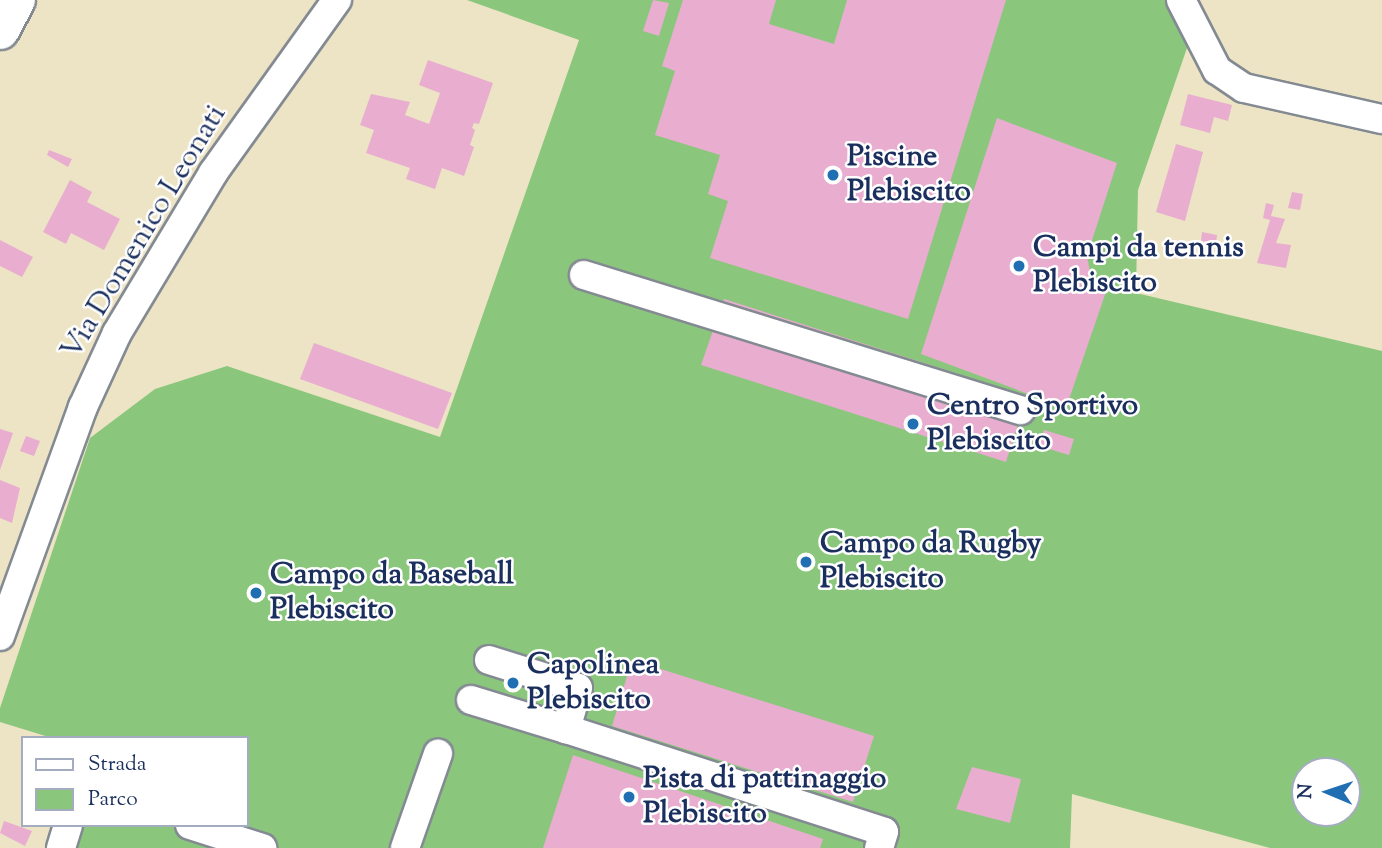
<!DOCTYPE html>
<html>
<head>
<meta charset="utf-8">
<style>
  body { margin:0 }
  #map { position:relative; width:1382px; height:848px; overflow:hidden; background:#ede4c6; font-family:"Sorts Mill Goudy",serif }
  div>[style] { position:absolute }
  .green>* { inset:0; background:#8ac77c }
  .building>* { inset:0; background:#e8adcf }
  .roads { filter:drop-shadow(2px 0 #848a92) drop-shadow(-2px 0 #848a92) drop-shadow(0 2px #848a92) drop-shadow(0 -2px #848a92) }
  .minor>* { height:28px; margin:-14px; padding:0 14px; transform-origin:14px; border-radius:14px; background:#fff }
  .highway>* { height:38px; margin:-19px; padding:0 19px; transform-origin:19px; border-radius:19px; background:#fff }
  .dots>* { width:19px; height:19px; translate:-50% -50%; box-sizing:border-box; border:4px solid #fff; border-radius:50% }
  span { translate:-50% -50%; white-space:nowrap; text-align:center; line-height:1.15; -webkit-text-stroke:5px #fff; paint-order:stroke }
  .poi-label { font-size:30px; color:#1b2f5e; font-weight:700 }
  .left { translate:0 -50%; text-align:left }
  .street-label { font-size:30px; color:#1b2f5e }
  .legend { position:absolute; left:21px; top:736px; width:228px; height:91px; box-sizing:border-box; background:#fff; border:2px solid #a4acbf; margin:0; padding:9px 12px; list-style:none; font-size:21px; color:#1b2f5e }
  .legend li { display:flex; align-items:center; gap:14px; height:35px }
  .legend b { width:35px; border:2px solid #a4acbf }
  .north { position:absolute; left:1291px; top:757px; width:70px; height:70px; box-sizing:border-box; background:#fff; border:2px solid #a4acbf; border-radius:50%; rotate:272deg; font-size:19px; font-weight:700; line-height:28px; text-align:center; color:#1b2f5e }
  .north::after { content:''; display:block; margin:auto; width:24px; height:32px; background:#1f6fb2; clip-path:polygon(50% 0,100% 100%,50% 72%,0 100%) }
</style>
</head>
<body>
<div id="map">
  <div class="green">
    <div style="clip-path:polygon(evenodd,467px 0,1176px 0,1187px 48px,1138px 190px,1136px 293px,1382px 351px,1382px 848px,1270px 848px,1072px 794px,1070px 848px,49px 848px,57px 825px,247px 825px,247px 738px,52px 738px,0 722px,0 708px,90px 438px,155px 389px,227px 366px,440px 437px,579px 40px,467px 0,1305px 771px,1347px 771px,1347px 813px,1305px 813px,1305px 771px)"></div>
  </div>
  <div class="building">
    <div style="clip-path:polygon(653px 0,669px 3px,659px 36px,643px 31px)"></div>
    <div style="clip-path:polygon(683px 0,776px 0,769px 24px,834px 44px,847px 0,1006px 0,908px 319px,710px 258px,728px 201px,708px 194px,720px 155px,655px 135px,675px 71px,662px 66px)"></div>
    <div style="clip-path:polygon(428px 60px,493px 83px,479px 124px,474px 123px,472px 128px,475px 130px,470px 145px,474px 147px,464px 176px,442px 168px,435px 189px,406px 179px,410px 168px,366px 153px,374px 130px,360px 125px,371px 94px,410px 102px,405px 115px,429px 124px,440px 93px,419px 85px)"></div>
    <div style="clip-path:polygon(1188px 94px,1232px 105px,1228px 121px,1214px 117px,1210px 133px,1180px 125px)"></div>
    <div style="clip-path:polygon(997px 118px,1117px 163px,1087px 256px,1091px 277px,1107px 289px,1066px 408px,921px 354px)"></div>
    <div style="clip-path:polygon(1176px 144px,1203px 152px,1185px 221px,1156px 212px)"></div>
    <div style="clip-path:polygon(49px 150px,72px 159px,68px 167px,47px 155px)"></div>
    <div style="clip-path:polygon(70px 180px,92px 192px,87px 202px,120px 219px,104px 250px,71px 233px,66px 244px,43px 232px)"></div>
    <div style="clip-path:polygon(1292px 192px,1303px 194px,1300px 210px,1288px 208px)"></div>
    <div style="clip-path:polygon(1266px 203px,1274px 205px,1271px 216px,1285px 219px,1276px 243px,1291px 245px,1286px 268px,1257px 263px,1270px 220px,1263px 218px)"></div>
    <div style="clip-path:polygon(1202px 232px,1217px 235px,1216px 244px,1201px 241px)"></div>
    <div style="clip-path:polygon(0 240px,33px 257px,22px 277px,0 266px)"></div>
    <div style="clip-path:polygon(724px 299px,1027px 396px,1006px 462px,701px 365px)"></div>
    <div style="clip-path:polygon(314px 343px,452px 393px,438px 429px,300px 379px)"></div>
    <div style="clip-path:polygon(0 429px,13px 433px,0 470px)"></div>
    <div style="clip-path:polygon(1044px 430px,1074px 439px,1069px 455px,1039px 446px)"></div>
    <div style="clip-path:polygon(26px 436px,40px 441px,34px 456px,20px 451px)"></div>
    <div style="clip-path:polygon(0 480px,20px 488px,12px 523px,0 518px)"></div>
    <div style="clip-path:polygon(632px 660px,874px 736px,853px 802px,612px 726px)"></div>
    <div style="clip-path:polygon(573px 755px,823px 839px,820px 848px,543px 848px)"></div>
    <div style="clip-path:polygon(972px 767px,1021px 779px,1010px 823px,956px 809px)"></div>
    <div style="clip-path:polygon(4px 821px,32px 831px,25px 846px,0 833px)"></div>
  </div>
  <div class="roads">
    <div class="minor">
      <div style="left:1181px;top:0;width:79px;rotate:62.8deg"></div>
      <div style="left:1217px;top:70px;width:32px;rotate:34deg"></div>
      <div style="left:1244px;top:88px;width:141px;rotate:12.7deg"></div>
      <div style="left:584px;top:275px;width:457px;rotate:17.2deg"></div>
      <div style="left:0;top:636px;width:244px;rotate:-70.1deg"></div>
      <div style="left:83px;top:407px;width:81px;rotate:-65.3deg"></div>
      <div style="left:117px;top:333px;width:187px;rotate:-59deg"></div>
      <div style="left:213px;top:173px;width:213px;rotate:-54.4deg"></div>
      <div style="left:489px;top:660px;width:93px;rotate:17.5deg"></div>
      <div style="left:578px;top:688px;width:43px;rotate:106.3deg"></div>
      <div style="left:566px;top:729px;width:334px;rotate:17.9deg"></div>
      <div style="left:884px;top:832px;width:17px;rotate:107deg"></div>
      <div style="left:471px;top:700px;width:99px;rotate:17deg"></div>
      <div style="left:190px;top:825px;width:76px;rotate:17.7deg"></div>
      <div style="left:61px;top:848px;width:24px;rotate:-73deg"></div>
      <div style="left:405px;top:848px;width:100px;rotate:-70.7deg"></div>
    </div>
    <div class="highway">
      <div style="left:0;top:30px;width:34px;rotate:-62deg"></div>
    </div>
  </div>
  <div class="dots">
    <div style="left:833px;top:175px;background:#1f6fb2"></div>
    <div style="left:1019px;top:266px;background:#1f6fb2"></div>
    <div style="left:913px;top:424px;background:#1f6fb2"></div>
    <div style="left:806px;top:562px;background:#1f6fb2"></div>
    <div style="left:256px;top:593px;background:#1f6fb2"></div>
    <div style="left:513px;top:683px;background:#1f6fb2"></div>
    <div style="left:629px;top:797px;background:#1f6fb2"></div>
  </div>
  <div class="poi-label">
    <span class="left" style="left:847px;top:175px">Piscine<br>Plebiscito</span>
    <span class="left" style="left:1033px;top:266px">Campi da tennis<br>Plebiscito</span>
    <span class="left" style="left:927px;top:424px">Centro Sportivo<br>Plebiscito</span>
    <span class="left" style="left:820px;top:562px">Campo da Rugby<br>Plebiscito</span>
    <span class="left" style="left:270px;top:593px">Campo da Baseball<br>Plebiscito</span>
    <span class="left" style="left:527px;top:683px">Capolinea<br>Plebiscito</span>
    <span class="left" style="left:643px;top:797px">Pista di pattinaggio<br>Plebiscito</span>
  </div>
  <div class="street-label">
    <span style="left:145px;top:233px;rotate:-59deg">Via Domenico Leonati</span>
  </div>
  <ul class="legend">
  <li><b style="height:9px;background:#fff"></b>Strada</li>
  <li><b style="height:19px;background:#8ac77c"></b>Parco</li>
  </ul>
  <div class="north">N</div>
</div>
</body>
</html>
